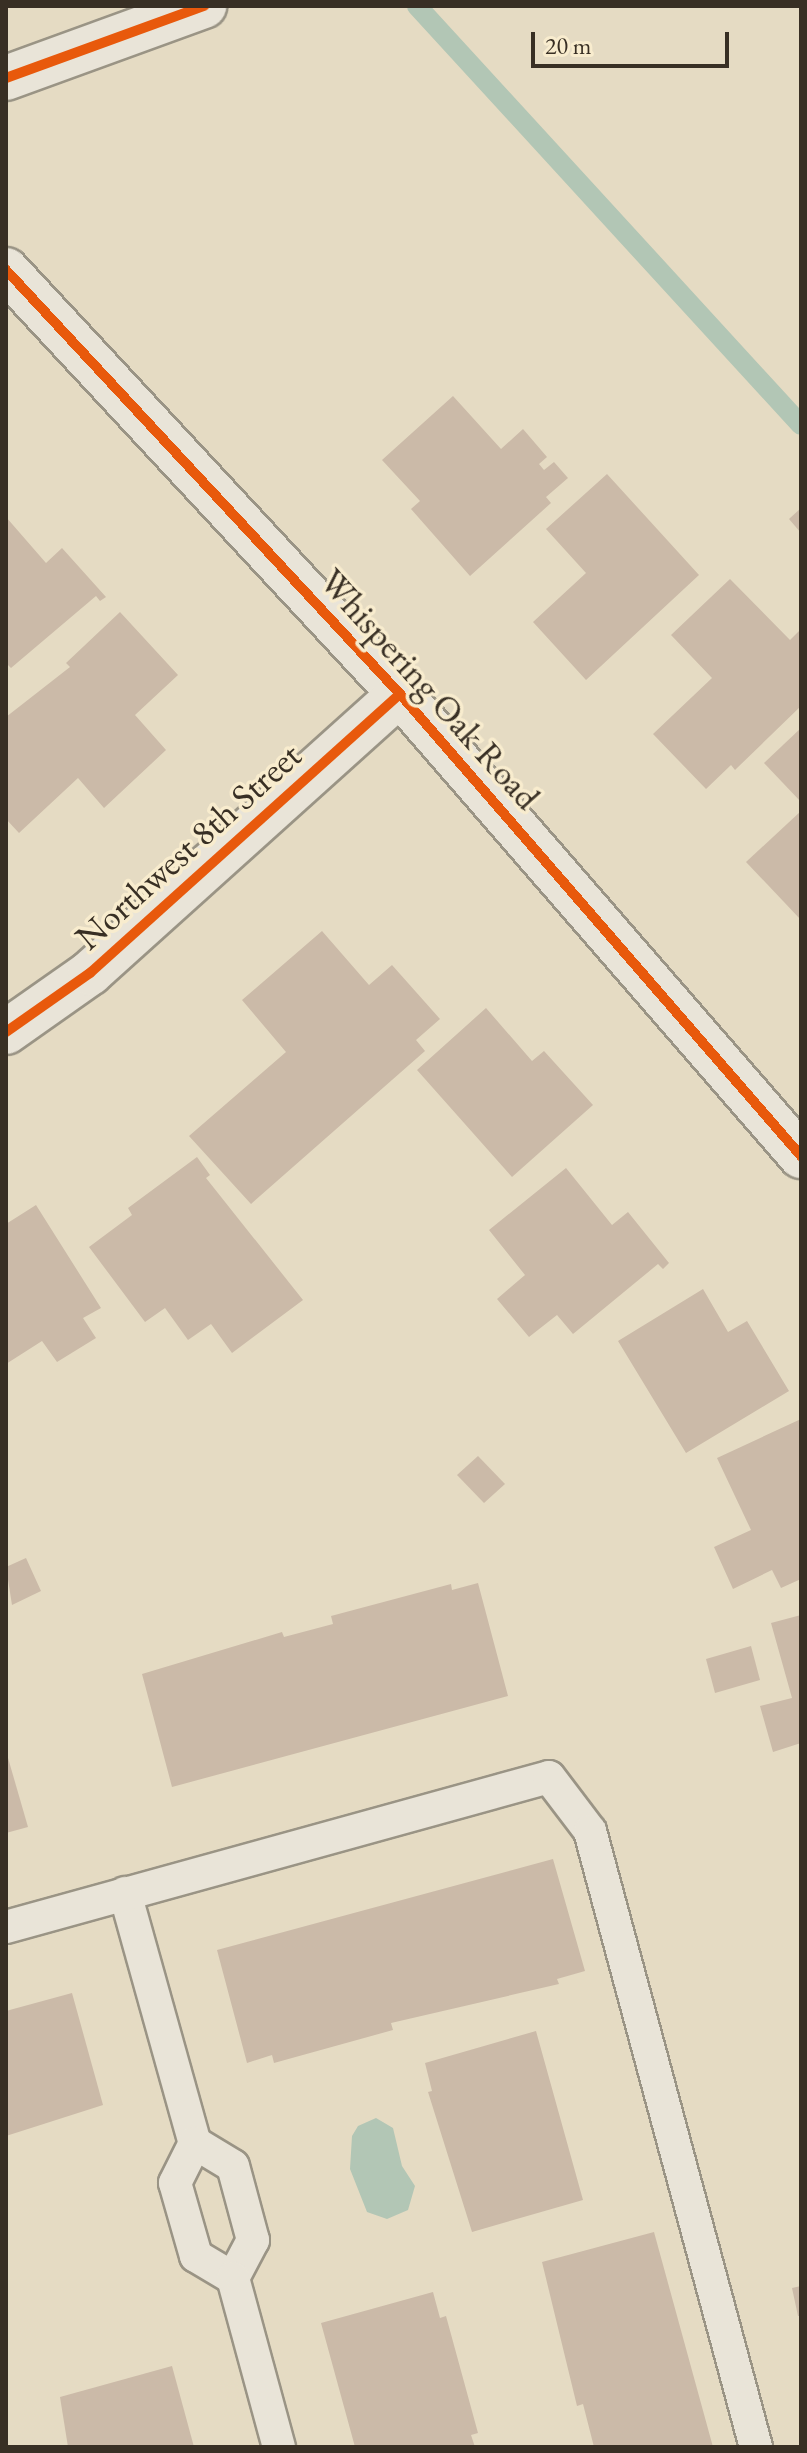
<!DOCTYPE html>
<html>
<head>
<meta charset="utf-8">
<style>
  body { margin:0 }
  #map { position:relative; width:807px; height:2453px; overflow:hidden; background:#e5dbc3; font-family:"EB Garamond",serif }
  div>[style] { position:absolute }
  .water>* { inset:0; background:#b2c6b5 }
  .stream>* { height:20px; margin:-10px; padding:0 10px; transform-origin:10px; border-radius:10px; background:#b2c6b5 }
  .building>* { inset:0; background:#cbbaa8 }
  .roads { filter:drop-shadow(2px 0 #9a9485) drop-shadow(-2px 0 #9a9485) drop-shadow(0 2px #9a9485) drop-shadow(0 -2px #9a9485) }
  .service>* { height:32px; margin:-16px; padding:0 16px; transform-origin:16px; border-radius:16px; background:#e9e4d8 }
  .minor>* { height:44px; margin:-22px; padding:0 22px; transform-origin:22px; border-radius:22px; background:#e9e4d8 }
  .cycleway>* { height:10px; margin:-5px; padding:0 5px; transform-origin:5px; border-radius:5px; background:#e8590c }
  span { translate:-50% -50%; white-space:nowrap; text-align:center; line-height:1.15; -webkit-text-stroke:7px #f8ecce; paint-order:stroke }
  .street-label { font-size:36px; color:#382f24 }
  .frame { position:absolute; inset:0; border:8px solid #382f24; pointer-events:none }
  .scale { position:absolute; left:531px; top:32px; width:198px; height:36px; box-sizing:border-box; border:4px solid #382f24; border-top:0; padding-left:10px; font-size:24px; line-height:28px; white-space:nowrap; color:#382f24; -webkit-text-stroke:6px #f8ecce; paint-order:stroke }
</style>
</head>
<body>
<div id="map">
  <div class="water">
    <div style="clip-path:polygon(376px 2118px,393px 2128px,402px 2166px,415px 2186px,408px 2210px,387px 2219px,367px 2212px,350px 2169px,352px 2136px,358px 2126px)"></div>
  </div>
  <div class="stream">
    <div style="left:417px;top:6px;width:568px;rotate:47.5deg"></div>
  </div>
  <div class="building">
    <div style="clip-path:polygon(453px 396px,501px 449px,523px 429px,547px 457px,539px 464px,544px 470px,554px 462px,568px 478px,546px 497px,551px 503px,470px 576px,411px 509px,420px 501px,382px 460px)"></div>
    <div style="clip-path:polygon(607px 474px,699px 575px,586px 680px,533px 622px,586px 573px,546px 529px)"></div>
    <div style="clip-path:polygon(801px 508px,801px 533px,789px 519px)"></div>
    <div style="clip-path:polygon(6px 517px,46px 563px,62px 548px,106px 597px,100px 601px,96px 596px,11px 668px,6px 663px)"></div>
    <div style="clip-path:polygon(730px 579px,790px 640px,801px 629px,801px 706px,735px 770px,731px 765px,706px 789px,653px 734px,712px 678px,671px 635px)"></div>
    <div style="clip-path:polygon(120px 612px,178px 675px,135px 715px,166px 750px,104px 808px,78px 778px,19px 833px,6px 819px,6px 717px,70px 667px,66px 663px)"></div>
    <div style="clip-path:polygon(801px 728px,801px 802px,764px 763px)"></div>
    <div style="clip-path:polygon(801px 811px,801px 920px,746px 862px)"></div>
    <div style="clip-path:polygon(322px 931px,369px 985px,392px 965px,440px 1019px,416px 1040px,425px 1051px,251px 1204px,189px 1136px,286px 1052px,242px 1000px)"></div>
    <div style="clip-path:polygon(486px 1008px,532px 1061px,544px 1051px,593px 1105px,512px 1177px,417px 1070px)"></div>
    <div style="clip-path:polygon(197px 1157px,210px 1175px,206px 1178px,303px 1300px,232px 1353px,211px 1324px,188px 1340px,165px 1308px,145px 1322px,89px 1247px,132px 1215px,128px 1208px)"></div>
    <div style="clip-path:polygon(566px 1168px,612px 1225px,628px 1212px,669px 1263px,663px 1269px,658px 1264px,573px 1334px,557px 1315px,529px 1337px,497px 1299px,525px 1275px,489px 1230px)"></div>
    <div style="clip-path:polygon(36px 1205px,101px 1308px,83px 1318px,96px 1338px,57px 1362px,42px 1341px,6px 1364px,6px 1224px)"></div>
    <div style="clip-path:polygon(703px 1289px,728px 1332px,747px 1321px,789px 1391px,686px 1453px,618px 1341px)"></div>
    <div style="clip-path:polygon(801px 1419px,801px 1579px,781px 1588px,772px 1570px,733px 1589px,714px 1547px,751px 1530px,717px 1458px)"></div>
    <div style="clip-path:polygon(478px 1456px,505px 1484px,484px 1503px,457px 1475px)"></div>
    <div style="clip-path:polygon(26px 1558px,41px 1591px,12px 1605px,6px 1567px)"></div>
    <div style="clip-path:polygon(478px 1583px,508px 1696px,172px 1787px,142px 1674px,282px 1632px,284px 1637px,333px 1624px,331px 1616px,451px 1584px,452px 1590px)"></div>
    <div style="clip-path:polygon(801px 1615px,801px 1743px,773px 1752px,760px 1706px,792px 1698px,771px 1623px)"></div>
    <div style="clip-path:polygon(751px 1646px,760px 1680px,715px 1693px,706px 1659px)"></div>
    <div style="clip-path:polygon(6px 1751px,28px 1827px,6px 1833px)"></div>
    <div style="clip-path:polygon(553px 1859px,585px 1971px,557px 1979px,559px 1984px,391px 2023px,393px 2030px,274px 2063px,272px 2055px,247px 2063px,217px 1950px)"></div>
    <div style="clip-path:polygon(72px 1993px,103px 2105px,6px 2136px,6px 2011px)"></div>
    <div style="clip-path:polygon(536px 2031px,583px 2200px,472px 2232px,428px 2092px,432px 2091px,425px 2063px)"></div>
    <div style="clip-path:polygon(654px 2232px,713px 2447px,594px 2447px,583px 2404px,577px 2406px,542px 2262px)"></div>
    <div style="clip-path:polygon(801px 2286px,801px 2316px,798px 2316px,792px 2288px)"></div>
    <div style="clip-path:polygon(433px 2292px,440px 2318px,446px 2316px,478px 2433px,471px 2435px,475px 2447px,355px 2447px,321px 2323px)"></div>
    <div style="clip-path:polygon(172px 2366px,194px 2447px,68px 2447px,60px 2397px)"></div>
  </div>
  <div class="roads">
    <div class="service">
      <div style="left:125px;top:1893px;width:260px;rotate:74.4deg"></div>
      <div style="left:6px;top:1927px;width:563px;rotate:-15.44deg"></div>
      <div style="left:549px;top:1777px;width:68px;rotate:52.8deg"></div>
      <div style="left:590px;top:1831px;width:638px;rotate:74.92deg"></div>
      <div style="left:233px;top:2278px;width:43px;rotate:-149.3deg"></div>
      <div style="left:196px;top:2256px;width:76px;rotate:-106deg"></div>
      <div style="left:175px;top:2183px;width:45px;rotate:-63.4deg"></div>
      <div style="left:195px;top:2143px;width:44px;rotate:31.2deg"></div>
      <div style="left:233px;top:2166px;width:77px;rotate:74.9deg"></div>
      <div style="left:253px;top:2240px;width:43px;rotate:117.8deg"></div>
      <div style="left:233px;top:2278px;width:175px;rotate:74.8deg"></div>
    </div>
    <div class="minor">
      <div style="left:6px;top:78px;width:211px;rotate:-20deg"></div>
      <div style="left:6px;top:270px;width:579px;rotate:47.1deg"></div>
      <div style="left:400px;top:694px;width:612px;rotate:49.04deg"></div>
      <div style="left:6px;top:1032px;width:103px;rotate:-35.1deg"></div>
      <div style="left:90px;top:973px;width:417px;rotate:-42deg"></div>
    </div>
  </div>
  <div class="cycleway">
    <div style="left:6px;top:78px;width:211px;rotate:-20deg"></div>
    <div style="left:6px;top:270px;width:579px;rotate:47.1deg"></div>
    <div style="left:400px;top:694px;width:612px;rotate:49.04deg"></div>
    <div style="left:6px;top:1032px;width:103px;rotate:-35.1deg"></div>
    <div style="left:90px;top:973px;width:417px;rotate:-42deg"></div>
  </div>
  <div class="street-label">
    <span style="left:430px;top:689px;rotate:48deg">Whispering Oak Road</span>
    <span style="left:188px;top:846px;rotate:-42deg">Northwest 8th Street</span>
  </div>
  <div class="frame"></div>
  <div class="scale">20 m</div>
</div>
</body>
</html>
